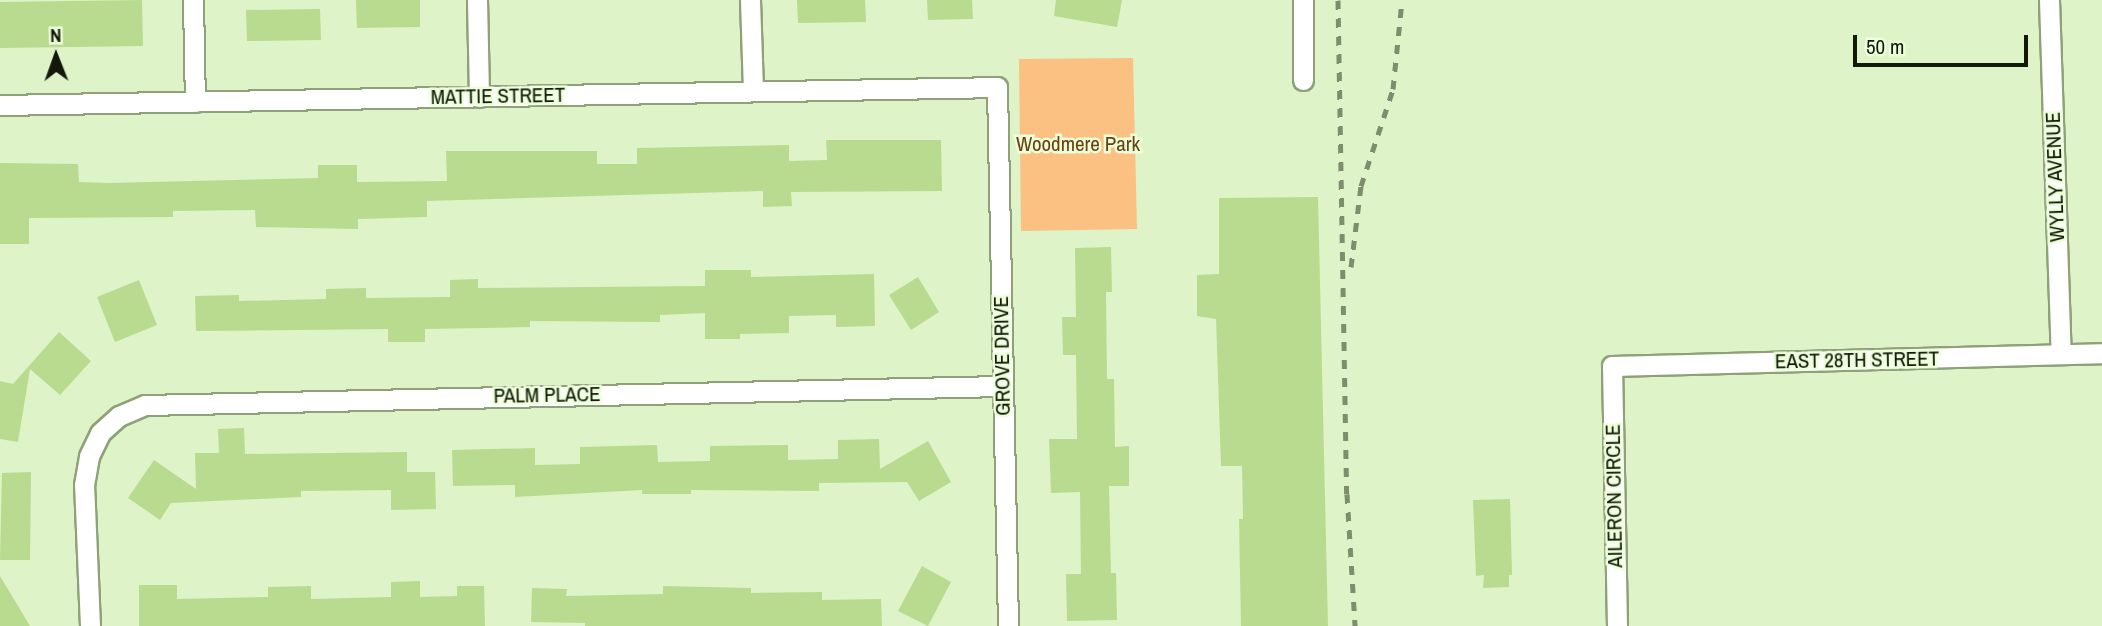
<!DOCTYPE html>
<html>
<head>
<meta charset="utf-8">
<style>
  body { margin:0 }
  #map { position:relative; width:2102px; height:626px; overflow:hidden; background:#def3c7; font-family:"Archivo Narrow",sans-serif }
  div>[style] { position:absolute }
  .green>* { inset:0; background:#fac182 }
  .building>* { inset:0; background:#b9db8f }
  .roads { filter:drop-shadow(2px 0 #8ea178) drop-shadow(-2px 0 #8ea178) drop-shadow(0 2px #8ea178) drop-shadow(0 -2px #8ea178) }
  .street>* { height:19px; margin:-9.5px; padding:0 9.5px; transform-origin:9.5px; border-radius:9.5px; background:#fff }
  .rail>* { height:5px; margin-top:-2.5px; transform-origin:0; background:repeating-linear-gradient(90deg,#7e8d6e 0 9px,transparent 0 18px) }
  span { translate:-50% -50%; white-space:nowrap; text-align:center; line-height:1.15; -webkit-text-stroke:5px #edfedb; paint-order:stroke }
  .street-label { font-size:21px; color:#121909 }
  .park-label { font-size:21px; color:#69420f }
  .north { position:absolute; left:21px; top:21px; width:70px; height:70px; -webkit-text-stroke:5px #edfedb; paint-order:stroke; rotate:359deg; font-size:19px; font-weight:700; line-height:28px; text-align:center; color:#121909 }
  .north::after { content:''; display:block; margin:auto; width:24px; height:32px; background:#121909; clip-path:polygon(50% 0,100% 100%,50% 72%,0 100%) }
  .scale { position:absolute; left:1853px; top:35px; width:175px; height:32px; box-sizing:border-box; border:4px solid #121909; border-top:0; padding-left:9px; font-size:21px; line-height:24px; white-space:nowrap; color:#121909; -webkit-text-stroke:5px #edfedb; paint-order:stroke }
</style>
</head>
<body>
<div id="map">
  <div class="green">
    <div style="clip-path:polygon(1133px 58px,1137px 229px,1021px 231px,1019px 59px)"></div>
  </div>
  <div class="building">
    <div style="clip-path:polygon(142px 0,143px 46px,0 48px,0 2px)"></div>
    <div style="clip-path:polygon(356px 0,420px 0,420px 27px,357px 28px)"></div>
    <div style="clip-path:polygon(797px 0,865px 0,866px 22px,798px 23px)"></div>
    <div style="clip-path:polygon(927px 0,972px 0,973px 19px,928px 20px)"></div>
    <div style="clip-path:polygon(1056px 0,1122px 0,1117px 27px,1054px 16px)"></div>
    <div style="clip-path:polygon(320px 9px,321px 40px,247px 41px,246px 10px)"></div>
    <div style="clip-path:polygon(826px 140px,941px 140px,942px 191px,791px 192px,792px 206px,763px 207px,763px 191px,427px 201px,427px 217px,358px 219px,358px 229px,256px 227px,255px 210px,173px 211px,173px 217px,29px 218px,29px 244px,0 244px,0 163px,78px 164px,79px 182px,108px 183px,318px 178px,318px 165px,357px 165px,357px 182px,447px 181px,446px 151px,597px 151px,597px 164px,637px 164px,637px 148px,789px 145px,789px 161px,827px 160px)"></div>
    <div style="clip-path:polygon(1318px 197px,1328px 626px,1241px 626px,1239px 519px,1243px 519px,1242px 466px,1221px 466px,1216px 319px,1197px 316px,1197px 275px,1219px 274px,1219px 198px)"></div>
    <div style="clip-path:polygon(1111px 247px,1112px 292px,1106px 292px,1107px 379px,1114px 379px,1115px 447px,1129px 446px,1129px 486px,1109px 486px,1111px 573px,1116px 573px,1117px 620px,1067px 621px,1066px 574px,1081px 574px,1080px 492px,1051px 493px,1049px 439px,1077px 439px,1076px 355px,1063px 355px,1062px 317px,1076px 317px,1075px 248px)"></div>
    <div style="clip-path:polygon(705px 270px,751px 270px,751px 277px,874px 274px,875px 326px,836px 327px,836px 315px,789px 316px,789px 333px,740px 334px,740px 339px,705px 339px,705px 313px,660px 315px,660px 322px,530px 321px,530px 327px,425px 329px,425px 342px,388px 342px,388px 329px,196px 331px,195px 296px,239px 295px,239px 301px,326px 299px,326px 289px,366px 288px,366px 298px,450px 297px,450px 280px,478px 279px,478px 288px,705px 286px)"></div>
    <div style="clip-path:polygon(918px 277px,939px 312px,911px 330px,889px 295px)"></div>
    <div style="clip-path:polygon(139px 280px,157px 325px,115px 342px,97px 297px)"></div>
    <div style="clip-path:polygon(59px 332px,91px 361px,60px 395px,30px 369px,18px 442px,0 439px,0 381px,13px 384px)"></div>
    <div style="clip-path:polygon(244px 428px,245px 454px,407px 452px,407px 472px,435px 472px,436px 509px,391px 510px,391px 490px,301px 491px,301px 497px,171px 503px,160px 520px,128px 498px,154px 460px,196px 489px,195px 453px,219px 453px,218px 429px)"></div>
    <div style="clip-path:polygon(879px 439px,880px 469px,928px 441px,951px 482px,919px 501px,907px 482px,819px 483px,819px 491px,691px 490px,691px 494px,642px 494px,642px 490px,515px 497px,515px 485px,453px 486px,452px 450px,535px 448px,535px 465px,580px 464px,580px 447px,657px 445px,658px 462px,710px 461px,710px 446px,788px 445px,788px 460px,838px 459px,838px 440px)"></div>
    <div style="clip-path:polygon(31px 472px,30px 560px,0 560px,2px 473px)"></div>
    <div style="clip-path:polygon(1510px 499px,1512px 575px,1509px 575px,1509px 587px,1483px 588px,1484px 575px,1476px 576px,1473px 500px)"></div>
    <div style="clip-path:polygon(922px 566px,951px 582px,928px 626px,898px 611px)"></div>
    <div style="clip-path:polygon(0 576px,30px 626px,0 626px)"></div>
    <div style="clip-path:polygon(420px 581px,420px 597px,457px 596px,457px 586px,484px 586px,485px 626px,139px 626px,139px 585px,177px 585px,177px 599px,268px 597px,268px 587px,311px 586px,311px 599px,391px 597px,391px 582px)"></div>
    <div style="clip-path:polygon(663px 586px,751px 588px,751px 593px,822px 592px,822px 600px,881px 599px,882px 626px,585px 626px,585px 623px,531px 622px,532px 588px,567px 589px,566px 596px,663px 594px)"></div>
  </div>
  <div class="roads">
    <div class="street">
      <div style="left:193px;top:0;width:102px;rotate:88.9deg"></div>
      <div style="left:477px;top:0;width:97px;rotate:88.8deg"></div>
      <div style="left:750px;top:0;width:90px;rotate:88.1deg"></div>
      <div style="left:1303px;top:0;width:80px;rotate:90deg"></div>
      <div style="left:2049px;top:0;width:354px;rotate:88.1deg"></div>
      <div style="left:0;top:105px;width:997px;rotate:-1.03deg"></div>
      <div style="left:997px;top:87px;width:539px;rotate:88.83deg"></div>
      <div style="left:90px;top:626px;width:141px;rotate:-92.4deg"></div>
      <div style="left:84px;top:485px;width:29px;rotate:-80deg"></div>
      <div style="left:89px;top:456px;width:25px;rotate:-64deg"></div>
      <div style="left:100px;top:433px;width:25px;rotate:-42deg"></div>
      <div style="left:119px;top:416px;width:28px;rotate:-23deg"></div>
      <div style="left:145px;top:405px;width:858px;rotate:-1.27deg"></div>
      <div style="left:1617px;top:626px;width:260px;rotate:-91.1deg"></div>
      <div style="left:1612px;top:366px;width:490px;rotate:-1.5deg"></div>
    </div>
  </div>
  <div class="rail">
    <div style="left:1338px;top:0;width:494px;rotate:89deg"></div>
    <div style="left:1347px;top:494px;width:132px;rotate:86.5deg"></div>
    <div style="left:1351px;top:267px;width:82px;rotate:-83deg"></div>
    <div style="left:1361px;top:186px;width:102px;rotate:-71.7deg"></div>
    <div style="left:1393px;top:89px;width:89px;rotate:-84.2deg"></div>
  </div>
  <div class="street-label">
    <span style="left:498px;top:96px;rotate:-1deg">MATTIE STREET</span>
    <span style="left:2055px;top:177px;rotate:-92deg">WYLLY AVENUE</span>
    <span style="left:1002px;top:356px;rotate:-91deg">GROVE DRIVE</span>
    <span style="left:1857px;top:360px;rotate:-1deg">EAST 28TH STREET</span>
    <span style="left:547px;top:395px;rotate:-1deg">PALM PLACE</span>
    <span style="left:1614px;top:496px;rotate:-91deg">AILERON CIRCLE</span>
  </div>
  <div class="park-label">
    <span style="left:1078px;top:144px">Woodmere Park</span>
  </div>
  <div class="north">N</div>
  <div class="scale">50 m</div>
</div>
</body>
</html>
